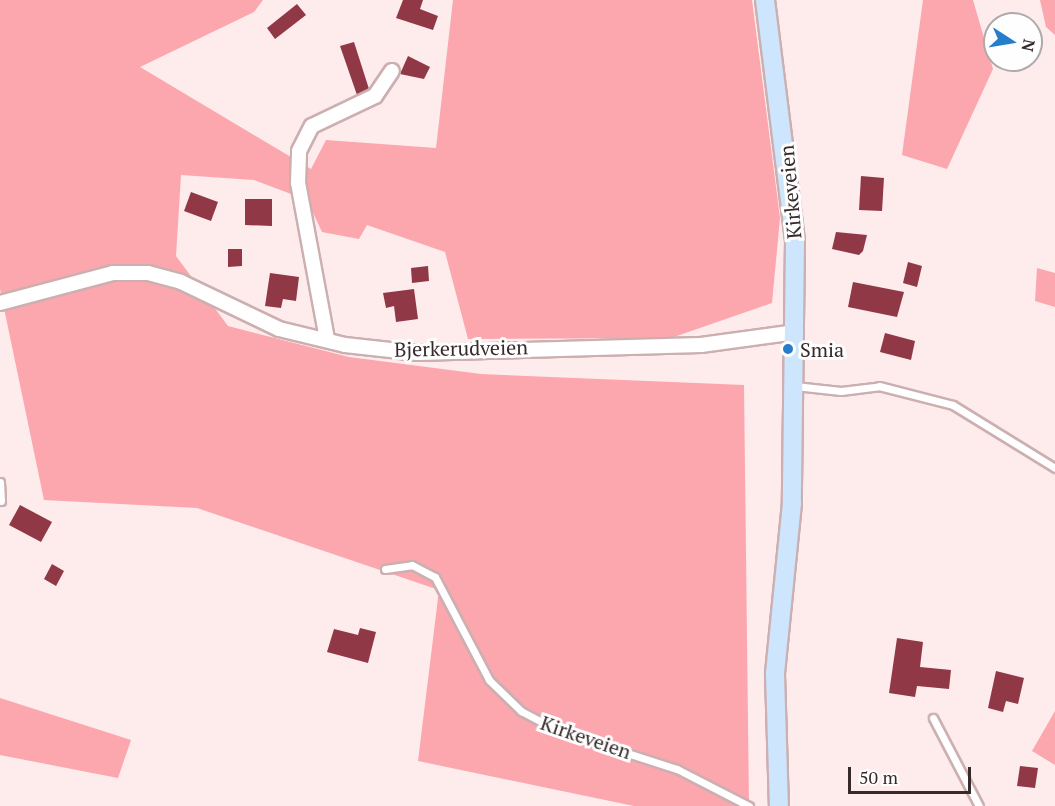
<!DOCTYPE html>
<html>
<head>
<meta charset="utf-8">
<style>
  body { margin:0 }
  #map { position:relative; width:1055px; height:806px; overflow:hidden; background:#feebec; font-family:"PT Serif",serif }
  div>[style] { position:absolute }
  .green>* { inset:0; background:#fca6ae }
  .building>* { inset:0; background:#913846 }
  .roads { filter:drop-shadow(2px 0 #ccafb0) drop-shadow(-2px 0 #ccafb0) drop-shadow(0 2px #ccafb0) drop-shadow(0 -2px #ccafb0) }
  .service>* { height:7px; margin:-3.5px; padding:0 3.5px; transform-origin:3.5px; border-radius:3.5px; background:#fff }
  .minor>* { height:14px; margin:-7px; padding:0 7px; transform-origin:7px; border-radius:7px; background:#fff }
  .secondary>* { height:18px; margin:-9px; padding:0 9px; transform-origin:9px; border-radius:9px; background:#cde5fd }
  .dots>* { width:16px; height:16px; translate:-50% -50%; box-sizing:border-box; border:3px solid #fefefe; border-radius:50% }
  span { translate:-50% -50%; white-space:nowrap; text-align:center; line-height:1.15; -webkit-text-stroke:6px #fefefe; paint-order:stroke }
  .street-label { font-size:20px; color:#362a2b }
  .poi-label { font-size:20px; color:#362a2b }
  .left { translate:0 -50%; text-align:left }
  .north { position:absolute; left:983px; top:12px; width:60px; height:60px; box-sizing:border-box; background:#fefefe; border:2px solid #aea9aa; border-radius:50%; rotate:102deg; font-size:16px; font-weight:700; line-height:24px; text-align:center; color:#362a2b }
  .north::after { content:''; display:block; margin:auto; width:21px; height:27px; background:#267dcb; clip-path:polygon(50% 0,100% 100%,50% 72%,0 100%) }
  .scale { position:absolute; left:848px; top:767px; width:123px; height:27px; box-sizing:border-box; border:3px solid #362a2b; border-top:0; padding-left:8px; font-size:18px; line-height:21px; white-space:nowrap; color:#362a2b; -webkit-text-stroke:4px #fefefe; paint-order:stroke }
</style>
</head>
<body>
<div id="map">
  <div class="green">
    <div style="clip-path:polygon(0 0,263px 0,254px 12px,140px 67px,311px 169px,326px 140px,436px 148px,453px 0,752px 0,780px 218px,772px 303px,671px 338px,468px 339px,445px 252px,367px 225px,359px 239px,322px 232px,307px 200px,254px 180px,181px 175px,176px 256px,228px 326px,349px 357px,481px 374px,744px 385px,749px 806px,634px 806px,418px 761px,439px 590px,197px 508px,44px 500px,0 289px)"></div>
    <div style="clip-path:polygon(923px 0,973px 0,993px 69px,947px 169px,902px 155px)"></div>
    <div style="clip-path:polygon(1040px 0,1055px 0,1055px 35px,1046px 27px)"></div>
    <div style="clip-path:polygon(1037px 268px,1055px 273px,1055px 307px,1035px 301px)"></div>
    <div style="clip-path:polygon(0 698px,131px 740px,118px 778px,0 755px)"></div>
    <div style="clip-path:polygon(1055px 711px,1055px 765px,1032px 751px)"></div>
  </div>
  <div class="building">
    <div style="clip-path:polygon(403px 0,423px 0,420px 9px,438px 16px,433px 30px,396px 18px)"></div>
    <div style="clip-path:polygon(297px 4px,306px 15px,275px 39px,267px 28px)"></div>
    <div style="clip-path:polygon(354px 42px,369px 89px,357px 95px,340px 46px)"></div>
    <div style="clip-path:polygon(408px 56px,430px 67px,424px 79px,400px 74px)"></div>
    <div style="clip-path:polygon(861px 176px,884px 178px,882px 211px,859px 210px)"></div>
    <div style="clip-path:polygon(191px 192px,218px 202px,211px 221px,184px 211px)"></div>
    <div style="clip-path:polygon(245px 199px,272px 199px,272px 226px,245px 225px)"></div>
    <div style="clip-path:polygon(836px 232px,867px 235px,863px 251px,859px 255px,832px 249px)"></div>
    <div style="clip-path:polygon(228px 249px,242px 249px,242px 266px,228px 267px)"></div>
    <div style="clip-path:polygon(908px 262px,922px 266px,917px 287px,903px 283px)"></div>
    <div style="clip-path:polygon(428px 266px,429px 281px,412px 283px,411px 268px)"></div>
    <div style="clip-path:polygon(270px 273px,299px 277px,296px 301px,283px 299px,281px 308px,265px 306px)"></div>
    <div style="clip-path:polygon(853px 282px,904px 292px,897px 317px,848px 307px)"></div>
    <div style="clip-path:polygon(414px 289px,418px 319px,396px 322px,394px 306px,386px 308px,383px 293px)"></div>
    <div style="clip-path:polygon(885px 333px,915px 341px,911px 360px,880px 352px)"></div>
    <div style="clip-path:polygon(20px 505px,52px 522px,41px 542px,9px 525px)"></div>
    <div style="clip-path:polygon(52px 564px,64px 571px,56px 586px,44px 579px)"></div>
    <div style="clip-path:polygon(360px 628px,376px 632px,368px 663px,327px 652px,334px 629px,358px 635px)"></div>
    <div style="clip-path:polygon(897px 638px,923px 642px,920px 667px,951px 670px,949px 689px,917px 686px,915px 697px,889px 693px)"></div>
    <div style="clip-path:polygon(996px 671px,1024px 678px,1018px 704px,1006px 701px,1003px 712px,988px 708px)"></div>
    <div style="clip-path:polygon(1020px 766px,1038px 768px,1035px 788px,1017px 786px)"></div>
  </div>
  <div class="roads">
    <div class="service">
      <div style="left:795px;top:386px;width:46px;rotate:6.2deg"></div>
      <div style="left:841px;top:391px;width:38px;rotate:-7deg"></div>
      <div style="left:879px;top:386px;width:76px;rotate:14.4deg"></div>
      <div style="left:953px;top:405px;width:120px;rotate:31.7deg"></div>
      <div style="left:0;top:482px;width:19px;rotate:87deg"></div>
      <div style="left:385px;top:569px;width:27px;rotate:-8deg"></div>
      <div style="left:412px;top:565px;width:26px;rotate:28deg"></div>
      <div style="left:435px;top:577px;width:116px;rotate:62.3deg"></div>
      <div style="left:489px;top:680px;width:45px;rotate:44.1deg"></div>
      <div style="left:521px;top:711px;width:43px;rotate:27.8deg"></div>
      <div style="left:559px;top:731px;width:124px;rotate:17.9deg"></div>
      <div style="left:677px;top:769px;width:81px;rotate:27.2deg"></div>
      <div style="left:933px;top:718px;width:99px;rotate:62.4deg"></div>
    </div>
    <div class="minor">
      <div style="left:0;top:303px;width:117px;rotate:-14.9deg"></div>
      <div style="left:113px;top:273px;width:35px"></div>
      <div style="left:148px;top:273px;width:34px;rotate:15deg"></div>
      <div style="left:181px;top:282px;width:109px;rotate:25.6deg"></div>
      <div style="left:279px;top:329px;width:68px;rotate:13.6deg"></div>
      <div style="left:345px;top:345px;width:73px;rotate:6.3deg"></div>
      <div style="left:418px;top:353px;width:283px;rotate:-1.6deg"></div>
      <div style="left:701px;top:345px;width:96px;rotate:-7.8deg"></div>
      <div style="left:327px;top:339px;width:159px;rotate:-100.5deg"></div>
      <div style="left:298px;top:183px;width:32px;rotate:-88deg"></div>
      <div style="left:299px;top:151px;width:28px;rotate:-63deg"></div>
      <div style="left:312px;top:126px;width:70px;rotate:-25.5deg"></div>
      <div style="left:375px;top:96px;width:30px;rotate:-56deg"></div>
    </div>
    <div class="secondary">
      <div style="left:765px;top:0;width:243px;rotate:82.9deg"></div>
      <div style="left:795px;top:241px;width:262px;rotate:90.7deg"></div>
      <div style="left:792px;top:503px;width:172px;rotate:95.7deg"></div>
      <div style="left:775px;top:674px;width:132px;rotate:88.3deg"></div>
    </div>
  </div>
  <div class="dots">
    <div style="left:788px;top:349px;background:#267dcb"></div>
  </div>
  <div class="street-label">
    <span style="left:790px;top:192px;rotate:-95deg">Kirkeveien</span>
    <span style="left:461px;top:348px;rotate:-1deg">Bjerkerudveien</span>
    <span style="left:586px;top:737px;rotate:19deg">Kirkeveien</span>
  </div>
  <div class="poi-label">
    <span class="left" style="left:800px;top:349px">Smia</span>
  </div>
  <div class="north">N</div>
  <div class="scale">50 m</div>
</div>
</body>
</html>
